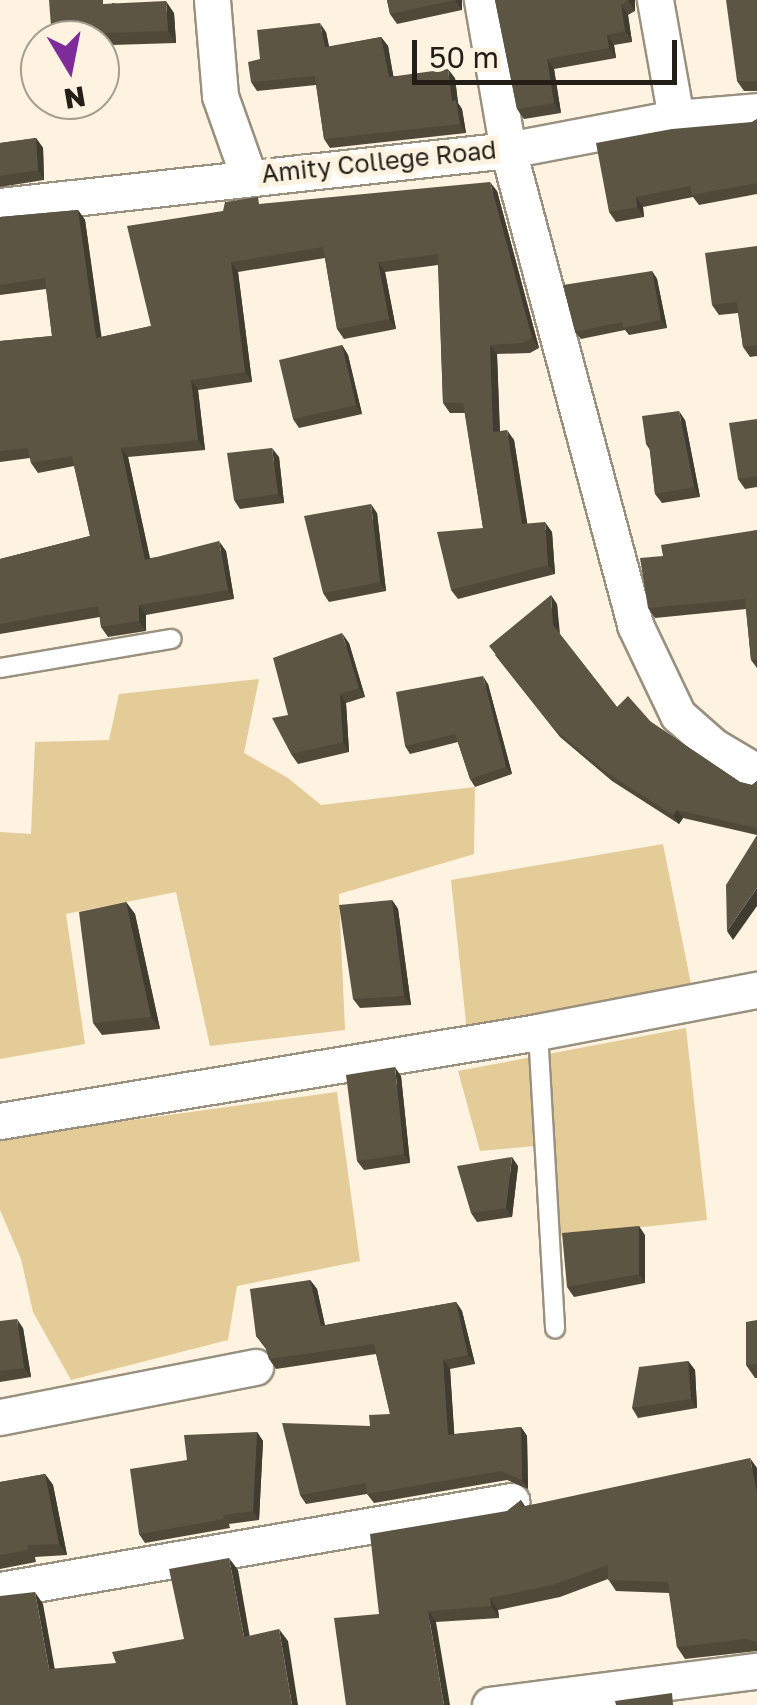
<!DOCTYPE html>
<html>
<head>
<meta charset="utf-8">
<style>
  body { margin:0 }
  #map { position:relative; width:757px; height:1705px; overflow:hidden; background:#fdf3e0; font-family:"Golos Text",sans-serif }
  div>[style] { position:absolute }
  .green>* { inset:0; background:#e4cc99 }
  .roads { filter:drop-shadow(2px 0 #99907f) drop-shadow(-2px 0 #99907f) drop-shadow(0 2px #99907f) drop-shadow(0 -2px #99907f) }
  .lane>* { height:18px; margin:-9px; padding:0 9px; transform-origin:9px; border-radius:9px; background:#fff }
  .street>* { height:35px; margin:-17.5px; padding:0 17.5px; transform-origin:17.5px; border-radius:17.5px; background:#fff }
  .wall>* { inset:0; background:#50493a }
  .shaded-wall>* { inset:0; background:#413c30 }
  .building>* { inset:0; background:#5d5544 }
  span { translate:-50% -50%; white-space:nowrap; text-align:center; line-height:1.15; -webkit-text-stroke:10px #fdf3e0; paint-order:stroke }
  .street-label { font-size:25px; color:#231f18 }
  .north { position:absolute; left:20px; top:20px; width:100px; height:100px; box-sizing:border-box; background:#fdf3e0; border:2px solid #a69e90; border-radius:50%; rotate:170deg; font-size:28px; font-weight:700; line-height:40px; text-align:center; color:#231f18 }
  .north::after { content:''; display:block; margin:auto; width:35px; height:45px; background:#7f2c9b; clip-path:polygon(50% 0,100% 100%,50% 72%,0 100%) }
  .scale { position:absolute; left:412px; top:40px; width:265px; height:45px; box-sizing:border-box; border:5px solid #231f18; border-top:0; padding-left:12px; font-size:30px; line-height:35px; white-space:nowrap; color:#231f18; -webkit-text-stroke:8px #fdf3e0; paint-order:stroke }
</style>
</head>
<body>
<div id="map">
  <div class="green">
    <div style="clip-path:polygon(259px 679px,244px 753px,288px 778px,321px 805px,475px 787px,474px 854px,339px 894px,345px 1030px,210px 1046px,176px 892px,66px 914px,85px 1044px,0 1059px,0 832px,31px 834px,35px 742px,109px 740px,119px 694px)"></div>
    <div style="clip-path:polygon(663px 844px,694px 999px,468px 1041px,451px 880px)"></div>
    <div style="clip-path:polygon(686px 1028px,707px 1220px,542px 1238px,545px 1145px,480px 1151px,458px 1071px)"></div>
    <div style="clip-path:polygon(337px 1092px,360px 1261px,237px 1286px,228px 1340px,71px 1380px,33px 1312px,21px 1259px,0 1210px,0 1138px)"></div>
  </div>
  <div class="roads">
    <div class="lane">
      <div style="left:0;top:668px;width:174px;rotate:-9.6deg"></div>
      <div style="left:538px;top:1032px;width:297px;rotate:86.7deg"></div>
    </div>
    <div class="street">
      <div style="left:212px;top:0;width:96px;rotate:85.2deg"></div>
      <div style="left:220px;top:96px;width:84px;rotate:70.5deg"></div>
      <div style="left:482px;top:0;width:152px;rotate:80.2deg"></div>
      <div style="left:508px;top:150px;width:492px;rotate:75deg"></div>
      <div style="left:635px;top:625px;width:100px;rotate:64.5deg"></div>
      <div style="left:678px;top:715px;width:47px;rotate:41.5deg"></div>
      <div style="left:713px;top:746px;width:51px;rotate:30.6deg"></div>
      <div style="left:655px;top:0;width:120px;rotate:79.9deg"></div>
      <div style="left:0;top:206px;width:511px;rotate:-6.29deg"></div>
      <div style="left:508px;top:150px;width:171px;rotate:-10.8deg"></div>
      <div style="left:676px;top:118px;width:81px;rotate:-4.9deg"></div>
      <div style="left:0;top:1121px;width:545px;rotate:-9.39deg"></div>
      <div style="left:538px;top:1032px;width:223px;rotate:-10.9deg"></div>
      <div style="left:0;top:1417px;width:260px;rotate:-11.1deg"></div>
      <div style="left:0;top:1590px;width:519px;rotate:-9.88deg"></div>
      <div style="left:490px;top:1705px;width:269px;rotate:-7.3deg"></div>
    </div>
  </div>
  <div class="wall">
    <div style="clip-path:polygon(387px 0,462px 0,462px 10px,397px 24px,390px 14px)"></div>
    <div style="clip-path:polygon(495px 0,635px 0,635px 11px,628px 15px,632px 42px,614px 45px,616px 58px,554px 69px,561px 113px,524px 119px,517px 109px)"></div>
    <div style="clip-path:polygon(757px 0,757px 91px,744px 91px,737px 81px)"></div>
    <div style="clip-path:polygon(112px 3px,174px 13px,176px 43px,112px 45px,112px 62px,100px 64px,100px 40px)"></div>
    <div style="clip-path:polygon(326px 32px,329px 47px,381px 37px,388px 46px,393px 76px,455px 78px,458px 103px,462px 109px,466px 133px,330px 148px,324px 139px,316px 85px,257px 91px,251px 82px,260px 59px)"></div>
    <div style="clip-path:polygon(757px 119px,757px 194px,699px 205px,693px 197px,643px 207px,644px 217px,616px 222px,609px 212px)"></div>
    <div style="clip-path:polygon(36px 138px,43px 148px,44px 180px,0 187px,0 143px)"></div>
    <div style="clip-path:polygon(497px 191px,539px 348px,530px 353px,497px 354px,500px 431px,514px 440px,527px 524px,552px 532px,555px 574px,458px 599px,451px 590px,483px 528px,465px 413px,450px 413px,443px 403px,438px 265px,385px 272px,396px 329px,344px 339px,337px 329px,325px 258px,238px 272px,252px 382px,198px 390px,205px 450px,128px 457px,150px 558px,226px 551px,234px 599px,146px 615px,146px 631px,108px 637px,101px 627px,100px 617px,0 634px,0 559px,90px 536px,74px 466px,38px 473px,31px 463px,30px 458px,0 462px,0 341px,52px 336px,46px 289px,0 295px,0 217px,78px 210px,85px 220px,101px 337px,151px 326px,223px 211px,263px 204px)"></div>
    <div style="clip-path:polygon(757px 246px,757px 356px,750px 357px,743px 347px,738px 313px,719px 315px,712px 305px)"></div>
    <div style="clip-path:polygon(652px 271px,657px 279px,667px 328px,629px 335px,625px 330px,581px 339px,575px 332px)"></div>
    <div style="clip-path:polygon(342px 345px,348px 355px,362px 414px,299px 428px,293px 419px)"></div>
    <div style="clip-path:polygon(757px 419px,757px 487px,745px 489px,738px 479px)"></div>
    <div style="clip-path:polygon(685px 420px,700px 497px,662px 503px,655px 494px,650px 450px,646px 444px)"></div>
    <div style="clip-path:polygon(279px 457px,284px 503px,240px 509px,234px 500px)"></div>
    <div style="clip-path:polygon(377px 513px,386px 591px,329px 602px,323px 593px)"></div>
    <div style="clip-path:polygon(757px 530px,757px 668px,751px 660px,746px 609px,655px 618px,648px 608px,663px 556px)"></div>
    <div style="clip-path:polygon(557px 604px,559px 633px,617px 707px,651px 722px,740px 782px,752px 785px,757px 781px,757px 835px,683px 818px,679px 824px,612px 781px,560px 737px,495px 655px)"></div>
    <div style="clip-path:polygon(349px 643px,365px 697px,346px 703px,349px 752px,298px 764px,291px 754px,288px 715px)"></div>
    <div style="clip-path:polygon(488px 684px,512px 774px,475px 787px,470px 779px,458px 742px,410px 754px,405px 746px)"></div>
    <div style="clip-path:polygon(392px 900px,398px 909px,411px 1005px,360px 1008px,353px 999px)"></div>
    <div style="clip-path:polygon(126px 902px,135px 914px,160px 1029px,102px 1035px,93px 1023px)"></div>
    <div style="clip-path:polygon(401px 1076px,410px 1163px,364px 1170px,357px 1161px)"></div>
    <div style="clip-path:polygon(518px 1166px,512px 1217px,477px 1222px,471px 1213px)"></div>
    <div style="clip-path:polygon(645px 1235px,645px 1283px,574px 1297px,567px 1287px)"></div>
    <div style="clip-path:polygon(310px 1280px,317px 1289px,325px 1325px,456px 1302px,462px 1311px,475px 1364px,450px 1369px,454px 1434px,521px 1427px,527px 1436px,528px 1489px,507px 1480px,374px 1503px,367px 1494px,306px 1504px,300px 1495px,370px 1426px,390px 1414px,376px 1354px,276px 1369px,269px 1359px,266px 1349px,256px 1336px)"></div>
    <div style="clip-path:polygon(757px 1320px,757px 1378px,755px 1378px,746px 1365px)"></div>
    <div style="clip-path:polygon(0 1321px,23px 1328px,31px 1377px,0 1382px)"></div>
    <div style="clip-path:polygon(688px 1361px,695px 1370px,697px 1408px,638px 1418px,632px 1408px)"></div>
    <div style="clip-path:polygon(257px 1432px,263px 1441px,259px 1520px,229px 1524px,230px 1528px,145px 1543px,139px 1534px,187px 1460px)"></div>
    <div style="clip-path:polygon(757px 1468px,757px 1651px,685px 1659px,677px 1647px,669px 1593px,616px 1591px,608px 1579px,560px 1597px,498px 1610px,499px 1618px,436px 1622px,379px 1614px,521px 1500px,525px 1506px)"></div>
    <div style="clip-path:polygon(45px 1474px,53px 1485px,67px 1555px,35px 1557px,36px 1562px,0 1569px,0 1482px)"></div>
  </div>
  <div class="shaded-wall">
    <div style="clip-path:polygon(455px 0,462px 0,462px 10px)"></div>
    <div style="clip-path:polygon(628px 0,635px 0,635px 11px)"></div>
    <div style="clip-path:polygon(166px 1px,174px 13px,176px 43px,168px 31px)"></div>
    <div style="clip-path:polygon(621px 5px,628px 15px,632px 42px,625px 31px)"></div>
    <div style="clip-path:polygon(320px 23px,326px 32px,331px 56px,325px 47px)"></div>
    <div style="clip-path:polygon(104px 33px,112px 45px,112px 62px,104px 50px)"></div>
    <div style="clip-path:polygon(607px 35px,614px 45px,616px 58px,609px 48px)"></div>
    <div style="clip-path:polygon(381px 37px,388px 46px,395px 85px,389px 77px)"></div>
    <div style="clip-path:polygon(547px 59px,554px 69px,561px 113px,554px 103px)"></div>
    <div style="clip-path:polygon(448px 69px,455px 78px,458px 103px,462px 109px,466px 133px,460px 124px,452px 101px)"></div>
    <div style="clip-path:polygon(36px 138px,43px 148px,44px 180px,38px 170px)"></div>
    <div style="clip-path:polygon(490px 182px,497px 191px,539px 348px,532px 338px)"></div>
    <div style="clip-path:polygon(636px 197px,643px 207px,644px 217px,637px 207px)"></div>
    <div style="clip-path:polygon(78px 210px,85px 220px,103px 347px,96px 338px)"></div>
    <div style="clip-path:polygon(231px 262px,238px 272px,252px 382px,245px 372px)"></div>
    <div style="clip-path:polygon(378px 262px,385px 272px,396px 329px,389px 319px)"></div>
    <div style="clip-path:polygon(652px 271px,657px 279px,667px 328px,661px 320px)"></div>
    <div style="clip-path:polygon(342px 345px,348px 355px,362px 414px,356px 405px)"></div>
    <div style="clip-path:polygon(490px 345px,497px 354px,500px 442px,493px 432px)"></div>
    <div style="clip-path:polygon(191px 380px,198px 390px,205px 450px,198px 440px)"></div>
    <div style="clip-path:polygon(679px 411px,685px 420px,700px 497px,694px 487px)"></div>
    <div style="clip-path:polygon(507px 430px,514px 440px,529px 534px,522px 524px)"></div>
    <div style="clip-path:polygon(121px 448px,128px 457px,152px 569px,145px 560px)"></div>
    <div style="clip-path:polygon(272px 448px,279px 457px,284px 503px,278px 494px)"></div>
    <div style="clip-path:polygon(371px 504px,377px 513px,386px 591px,380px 582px)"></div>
    <div style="clip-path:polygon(545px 522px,552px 532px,555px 574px,548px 565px)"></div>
    <div style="clip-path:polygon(219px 541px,226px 551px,234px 599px,228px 590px)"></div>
    <div style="clip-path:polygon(551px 595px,557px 604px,560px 634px,553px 625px)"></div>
    <div style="clip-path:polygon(139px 605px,146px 615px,146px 631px,139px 621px)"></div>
    <div style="clip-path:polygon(342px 633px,349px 643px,365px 697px,359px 688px)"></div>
    <div style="clip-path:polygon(483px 676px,488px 684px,512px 774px,506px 767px)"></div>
    <div style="clip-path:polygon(340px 694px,346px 703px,349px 752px,343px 742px)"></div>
    <div style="clip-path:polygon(677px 810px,683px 818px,679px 824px,673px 815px)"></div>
    <div style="clip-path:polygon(757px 888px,757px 906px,733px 940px,727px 931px)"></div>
    <div style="clip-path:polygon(392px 900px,398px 909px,411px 1005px,404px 996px)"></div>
    <div style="clip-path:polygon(126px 902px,135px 914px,160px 1029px,151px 1017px)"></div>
    <div style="clip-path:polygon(395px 1067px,401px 1076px,410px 1163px,404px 1154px)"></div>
    <div style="clip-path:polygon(512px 1157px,518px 1166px,512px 1217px,506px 1208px)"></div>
    <div style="clip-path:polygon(639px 1226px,645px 1235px,645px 1283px,639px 1274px)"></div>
    <div style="clip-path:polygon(310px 1280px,317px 1289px,327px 1335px,321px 1326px)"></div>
    <div style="clip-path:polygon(456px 1302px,462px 1311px,475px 1364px,468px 1355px)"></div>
    <div style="clip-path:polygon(17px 1319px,23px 1328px,31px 1377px,24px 1368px)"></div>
    <div style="clip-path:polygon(443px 1360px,450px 1369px,455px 1444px,448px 1435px)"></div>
    <div style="clip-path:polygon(688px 1361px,695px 1370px,697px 1408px,691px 1399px)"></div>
    <div style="clip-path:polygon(521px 1427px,527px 1436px,528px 1489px,522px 1480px)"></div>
    <div style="clip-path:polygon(257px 1432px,263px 1441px,259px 1520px,253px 1511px)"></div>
    <div style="clip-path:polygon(750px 1458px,757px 1468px,757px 1493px)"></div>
    <div style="clip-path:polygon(45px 1474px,53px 1485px,67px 1555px,59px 1544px)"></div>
    <div style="clip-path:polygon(229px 1558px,238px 1570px,252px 1649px,244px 1637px)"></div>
    <div style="clip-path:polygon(35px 1592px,43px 1604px,57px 1681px,49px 1669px)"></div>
    <div style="clip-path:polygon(490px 1598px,498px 1610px,499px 1618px,491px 1606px)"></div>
    <div style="clip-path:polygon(428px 1611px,436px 1622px,450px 1705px,444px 1705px)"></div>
    <div style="clip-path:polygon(279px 1629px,288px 1641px,298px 1705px,292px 1705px)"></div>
  </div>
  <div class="building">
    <div style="clip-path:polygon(49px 0,103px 0,103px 4px,166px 1px,168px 31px,104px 33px,104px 50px,100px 50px,100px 40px,52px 40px)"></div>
    <div style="clip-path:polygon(387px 0,455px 0,390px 14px)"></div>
    <div style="clip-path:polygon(495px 0,628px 0,621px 5px,625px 31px,607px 35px,609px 48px,547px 59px,554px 103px,517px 109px)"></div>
    <div style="clip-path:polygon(726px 0,757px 0,757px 81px,737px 81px)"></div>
    <div style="clip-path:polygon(320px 23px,325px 47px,381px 37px,389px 77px,448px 69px,452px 101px,456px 100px,460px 124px,324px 139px,315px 76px,251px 82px,248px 62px,260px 59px,257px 30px)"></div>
    <div style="clip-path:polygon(757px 119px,757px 183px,692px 195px,690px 186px,636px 197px,637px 207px,609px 212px,596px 143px,672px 129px,752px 122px)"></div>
    <div style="clip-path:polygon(36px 138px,38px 170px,0 176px,0 143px)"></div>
    <div style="clip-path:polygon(490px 182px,532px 338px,523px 343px,490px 345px,493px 432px,507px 430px,522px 524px,545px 522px,548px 565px,451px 590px,437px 532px,483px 528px,463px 403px,443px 403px,438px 254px,378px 262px,389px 319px,337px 329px,323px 247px,231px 262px,245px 372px,191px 380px,198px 440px,121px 448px,145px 560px,219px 541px,228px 590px,139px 605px,139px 621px,101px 627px,98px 606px,0 624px,0 559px,90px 536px,72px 456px,31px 463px,28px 448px,0 451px,0 341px,52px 336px,45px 278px,0 285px,0 217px,78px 210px,96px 338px,151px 326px,127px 226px,223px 211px,225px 202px,258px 197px,259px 204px)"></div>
    <div style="clip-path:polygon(757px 246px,757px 345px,743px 347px,737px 302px,712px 305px,705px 253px)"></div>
    <div style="clip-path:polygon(652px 271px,661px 320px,623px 328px,622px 322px,575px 332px,563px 285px)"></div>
    <div style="clip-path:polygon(342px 345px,356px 405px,293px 419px,279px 360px)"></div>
    <div style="clip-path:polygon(679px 411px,694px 487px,655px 494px,649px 444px,646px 444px,642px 416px)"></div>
    <div style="clip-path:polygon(757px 419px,757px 476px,738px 479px,729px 423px)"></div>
    <div style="clip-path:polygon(272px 448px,278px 494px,234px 500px,227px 453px)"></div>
    <div style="clip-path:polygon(371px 504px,380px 582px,323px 593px,304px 516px)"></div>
    <div style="clip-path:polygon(757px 530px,757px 659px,751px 660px,745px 599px,648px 608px,640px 558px,663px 556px,661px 545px)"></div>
    <div style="clip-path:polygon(551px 595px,553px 625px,617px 707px,628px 696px,651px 722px,740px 782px,752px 785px,757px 781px,757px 828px,677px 810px,673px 815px,606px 772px,554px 729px,489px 646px)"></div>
    <div style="clip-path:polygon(342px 633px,359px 688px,340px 694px,343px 742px,291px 754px,272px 718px,288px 715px,273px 658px)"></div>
    <div style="clip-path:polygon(483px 676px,506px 767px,470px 779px,455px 734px,405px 746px,396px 692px)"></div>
    <div style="clip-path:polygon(757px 835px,757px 888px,727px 931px,726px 885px)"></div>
    <div style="clip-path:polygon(392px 900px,404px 996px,353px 999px,339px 905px)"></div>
    <div style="clip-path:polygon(126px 902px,151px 1017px,93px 1023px,79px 912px)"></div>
    <div style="clip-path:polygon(395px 1067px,404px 1154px,357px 1161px,346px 1075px)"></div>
    <div style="clip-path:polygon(512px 1157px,506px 1208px,471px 1213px,457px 1166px)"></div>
    <div style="clip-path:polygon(639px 1226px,639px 1274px,567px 1287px,562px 1233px)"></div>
    <div style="clip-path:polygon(310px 1280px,321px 1326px,456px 1302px,468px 1355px,443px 1360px,448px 1435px,521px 1427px,522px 1480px,501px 1471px,367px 1494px,366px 1483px,300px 1495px,282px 1423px,370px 1426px,369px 1415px,390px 1414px,374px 1344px,269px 1359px,265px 1345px,256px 1336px,250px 1289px)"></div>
    <div style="clip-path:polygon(17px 1319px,24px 1368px,0 1371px,0 1321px)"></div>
    <div style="clip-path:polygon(757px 1320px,757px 1364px,746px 1365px,746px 1322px)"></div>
    <div style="clip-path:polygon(688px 1361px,691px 1399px,632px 1408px,639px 1367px)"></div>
    <div style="clip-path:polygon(257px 1432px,253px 1511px,223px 1515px,224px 1519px,139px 1534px,130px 1469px,187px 1460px,184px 1435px)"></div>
    <div style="clip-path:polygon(750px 1458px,757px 1493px,757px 1642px,746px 1639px,677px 1647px,668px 1582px,608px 1580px,608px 1565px,552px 1585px,490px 1598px,491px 1606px,428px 1611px,444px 1705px,346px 1705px,334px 1618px,379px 1614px,370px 1534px,507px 1511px,521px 1500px,521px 1507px)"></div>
    <div style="clip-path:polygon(45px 1474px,59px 1544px,27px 1545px,28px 1550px,0 1555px,0 1482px)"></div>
    <div style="clip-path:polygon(229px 1558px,244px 1637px,279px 1629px,292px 1705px,0 1705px,0 1596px,35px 1592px,49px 1669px,116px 1663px,112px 1652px,184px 1639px,169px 1569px)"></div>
    <div style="clip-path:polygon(672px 1693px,673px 1705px,616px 1705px,615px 1701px)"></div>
  </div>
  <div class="street-label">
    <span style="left:379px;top:162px;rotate:-6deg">Amity College Road</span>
  </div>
  <div class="north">N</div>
  <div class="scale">50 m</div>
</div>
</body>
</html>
